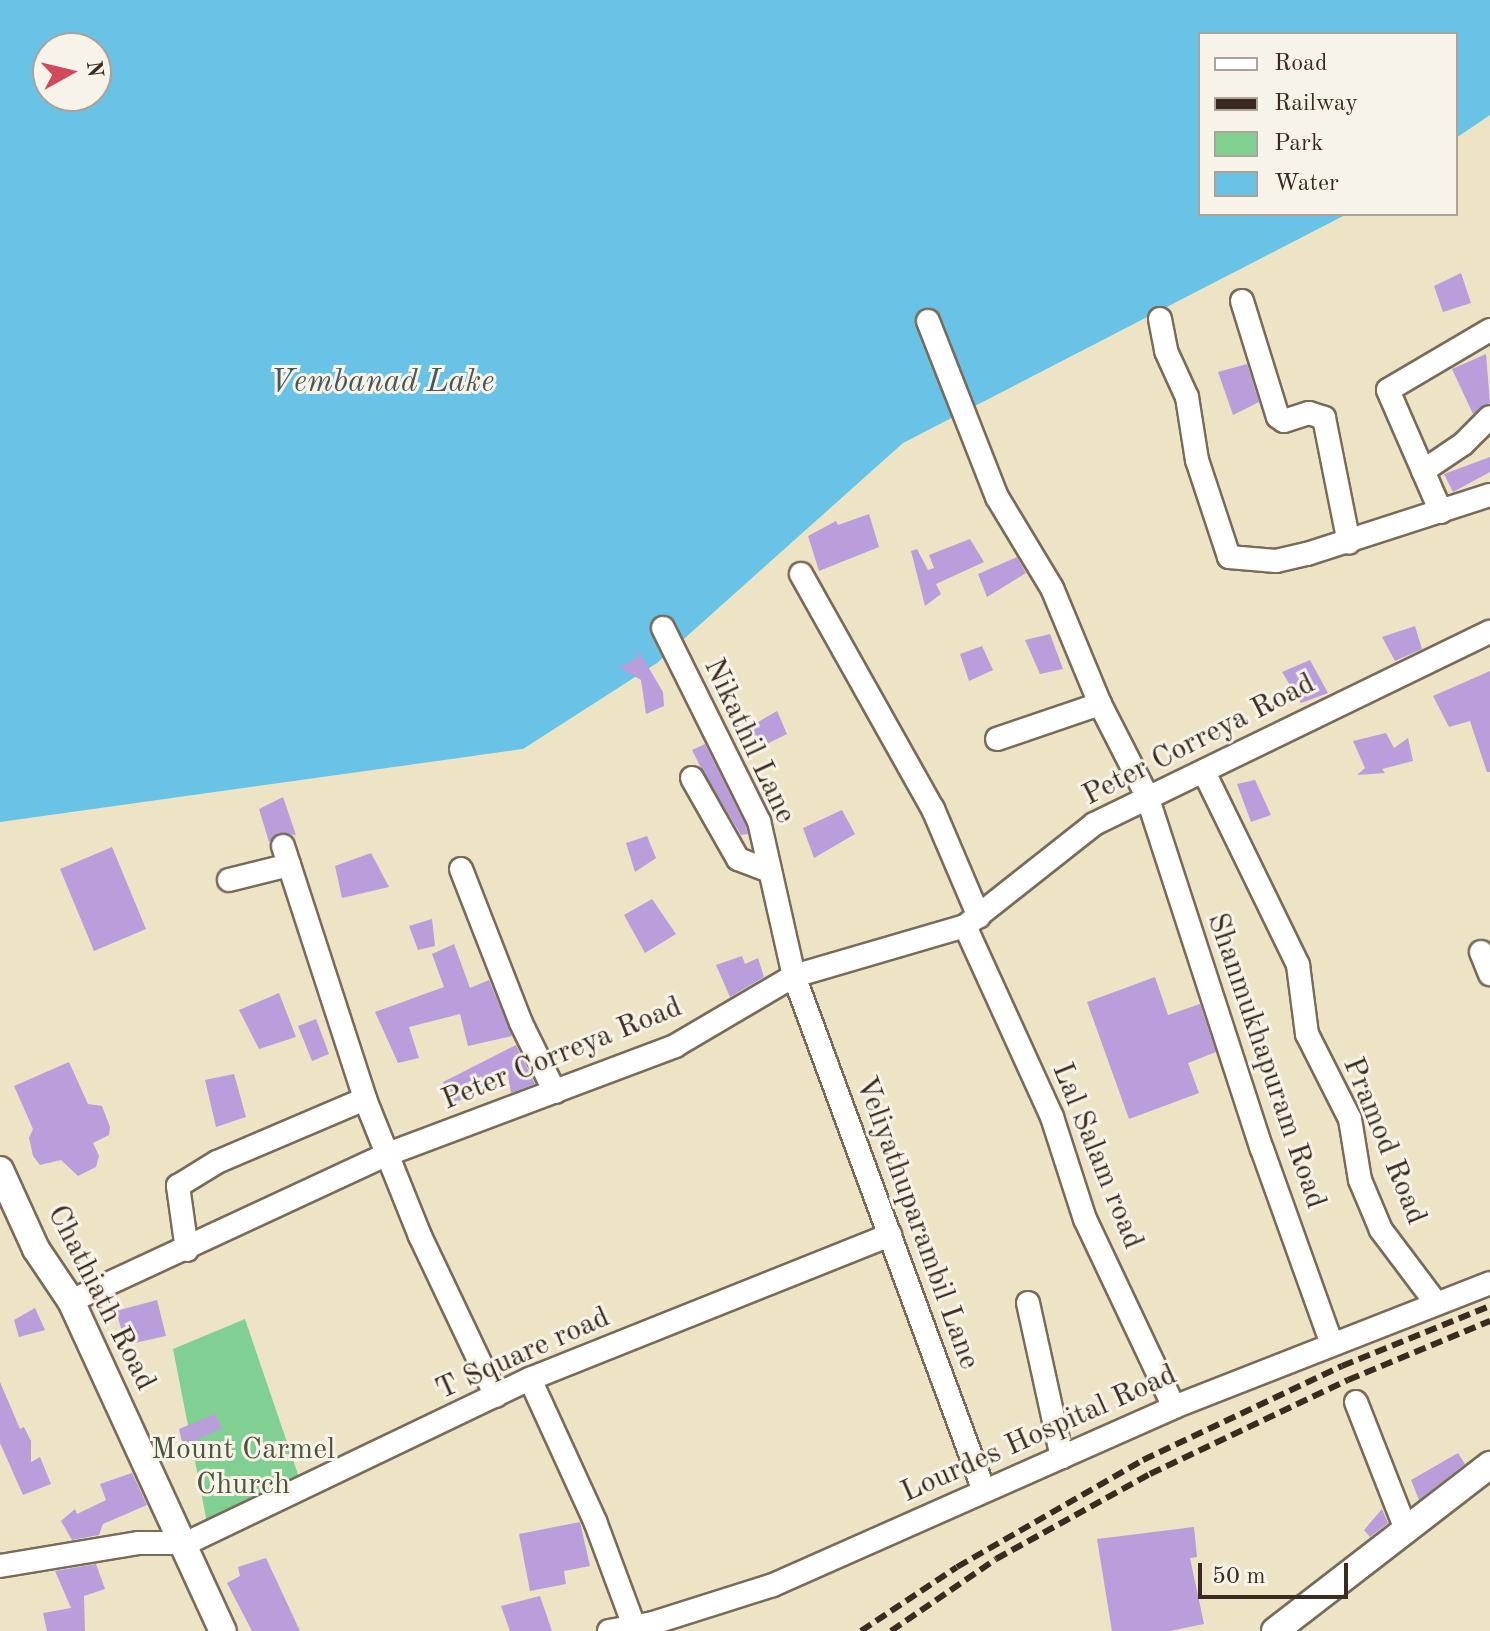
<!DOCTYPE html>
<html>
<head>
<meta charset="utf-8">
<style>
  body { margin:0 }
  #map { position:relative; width:1490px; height:1631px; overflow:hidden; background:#ede4c6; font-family:"Old Standard TT",serif }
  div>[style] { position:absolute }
  .green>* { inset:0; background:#80d191 }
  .water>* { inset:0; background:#68c3e6 }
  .building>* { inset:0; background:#ba9ddb }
  .roads { filter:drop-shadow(2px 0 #796b59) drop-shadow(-2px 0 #796b59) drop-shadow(0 2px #796b59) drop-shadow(0 -2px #796b59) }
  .minor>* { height:22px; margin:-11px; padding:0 11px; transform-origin:11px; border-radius:11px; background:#fff }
  .major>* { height:26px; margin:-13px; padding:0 13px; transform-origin:13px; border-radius:13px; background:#fff }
  .rail>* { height:6px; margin-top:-3px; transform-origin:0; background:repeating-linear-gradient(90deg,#3b2a1e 0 12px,transparent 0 18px) }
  span { translate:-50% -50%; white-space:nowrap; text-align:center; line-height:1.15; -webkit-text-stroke:6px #f7f3e8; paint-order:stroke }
  .street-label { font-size:30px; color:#3b2a1e }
  .park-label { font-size:30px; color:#4c543b }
  .water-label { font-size:32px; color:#48585a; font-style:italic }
  .legend { position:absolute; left:1198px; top:32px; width:260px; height:184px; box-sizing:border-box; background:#f7f3e8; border:2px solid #aca397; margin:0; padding:10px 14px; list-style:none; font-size:24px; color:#3b2a1e }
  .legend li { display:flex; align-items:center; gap:16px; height:40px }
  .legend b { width:40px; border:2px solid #aca397 }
  .north { position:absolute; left:32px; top:32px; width:80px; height:80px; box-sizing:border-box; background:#f7f3e8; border:2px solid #aca397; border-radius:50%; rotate:82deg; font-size:22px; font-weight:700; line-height:32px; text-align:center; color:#3b2a1e }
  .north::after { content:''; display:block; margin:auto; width:28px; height:36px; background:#d1495b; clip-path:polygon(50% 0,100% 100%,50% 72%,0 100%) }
  .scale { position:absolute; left:1198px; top:1563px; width:150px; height:36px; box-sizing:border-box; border:4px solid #3b2a1e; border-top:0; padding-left:10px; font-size:24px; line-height:28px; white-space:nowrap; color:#3b2a1e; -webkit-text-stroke:6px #f7f3e8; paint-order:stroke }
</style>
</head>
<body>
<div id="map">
  <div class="green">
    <div style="clip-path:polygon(245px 1319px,305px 1495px,210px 1538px,173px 1349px)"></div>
  </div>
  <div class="water">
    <div style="clip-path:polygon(evenodd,0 0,1490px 0,1490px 115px,1456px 138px,1456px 34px,1200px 34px,1200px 214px,1347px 214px,903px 443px,657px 663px,523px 749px,0 822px,0 0,48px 48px,96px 48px,96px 96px,48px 96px,48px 48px)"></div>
  </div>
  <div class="building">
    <div style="clip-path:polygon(1461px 273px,1471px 303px,1443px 312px,1434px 286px)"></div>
    <div style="clip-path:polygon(1486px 354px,1490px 403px,1473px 414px,1452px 369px)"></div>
    <div style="clip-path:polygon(1247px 364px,1259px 402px,1233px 415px,1218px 372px)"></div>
    <div style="clip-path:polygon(1490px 457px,1490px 472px,1453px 492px,1444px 474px)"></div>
    <div style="clip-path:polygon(869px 514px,879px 547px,819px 571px,808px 536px,836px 521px,838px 525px)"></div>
    <div style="clip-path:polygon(970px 539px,984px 562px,936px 584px,941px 594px,925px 606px,911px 551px,917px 549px,928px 570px,934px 568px,929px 555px)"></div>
    <div style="clip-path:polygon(1017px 557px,1026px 573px,987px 597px,978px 574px)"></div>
    <div style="clip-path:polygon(1415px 626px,1422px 649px,1395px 661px,1382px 637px)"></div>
    <div style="clip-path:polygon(1050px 634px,1063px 669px,1040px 674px,1025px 640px)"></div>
    <div style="clip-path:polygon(982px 646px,993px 670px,969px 681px,960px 654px)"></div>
    <div style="clip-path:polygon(637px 648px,663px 692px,664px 706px,646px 714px,641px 680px,619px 667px,638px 658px)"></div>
    <div style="clip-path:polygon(1310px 660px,1328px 693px,1301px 703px,1282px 672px)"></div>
    <div style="clip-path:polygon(1490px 671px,1490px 772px,1487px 772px,1470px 721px,1449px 727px,1433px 696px)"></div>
    <div style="clip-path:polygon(777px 711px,787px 734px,752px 751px,748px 728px)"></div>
    <div style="clip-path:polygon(1386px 733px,1394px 748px,1408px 738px,1413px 761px,1382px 769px,1385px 773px,1357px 775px,1365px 768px,1353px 741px)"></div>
    <div style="clip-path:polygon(705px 744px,746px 826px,748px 834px,741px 835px,700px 766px,692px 750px)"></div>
    <div style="clip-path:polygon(1255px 780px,1271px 815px,1251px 822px,1237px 784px)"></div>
    <div style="clip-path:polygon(283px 797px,296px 835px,279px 833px,269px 842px,259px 809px)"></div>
    <div style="clip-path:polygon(842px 810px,855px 834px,814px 858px,803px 828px)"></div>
    <div style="clip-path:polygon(647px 836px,656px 858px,635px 872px,626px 843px)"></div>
    <div style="clip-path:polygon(112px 847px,146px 929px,94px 951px,60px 869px)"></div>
    <div style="clip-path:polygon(371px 853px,389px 887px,342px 898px,335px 866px)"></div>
    <div style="clip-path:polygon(652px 899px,676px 934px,645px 953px,624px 915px)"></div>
    <div style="clip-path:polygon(432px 919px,435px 946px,418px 950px,409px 926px)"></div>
    <div style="clip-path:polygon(454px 944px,470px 988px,489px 980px,512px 1036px,468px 1046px,460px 1014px,409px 1027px,419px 1058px,398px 1063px,375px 1012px,444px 987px,432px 954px)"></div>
    <div style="clip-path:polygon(742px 956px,745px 964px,758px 958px,764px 977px,730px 997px,716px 965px)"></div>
    <div style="clip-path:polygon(1155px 977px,1168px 1015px,1200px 1004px,1216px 1052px,1188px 1063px,1199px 1093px,1129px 1119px,1087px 1002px)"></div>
    <div style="clip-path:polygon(279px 993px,296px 1037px,259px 1049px,239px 1010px)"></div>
    <div style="clip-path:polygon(316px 1019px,329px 1054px,312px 1061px,298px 1026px)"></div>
    <div style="clip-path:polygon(516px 1045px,535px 1084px,511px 1093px,508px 1075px,455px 1103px,443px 1082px)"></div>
    <div style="clip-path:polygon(69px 1062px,88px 1104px,102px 1106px,110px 1127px,109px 1135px,93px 1143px,99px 1156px,96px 1167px,78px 1176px,61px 1160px,40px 1165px,33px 1156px,29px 1138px,33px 1129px,14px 1086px)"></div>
    <div style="clip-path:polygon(234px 1074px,246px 1117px,216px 1127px,205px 1080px)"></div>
    <div style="clip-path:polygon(157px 1300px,166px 1336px,126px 1345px,116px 1311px)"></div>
    <div style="clip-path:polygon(35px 1308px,45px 1330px,19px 1337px,14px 1320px)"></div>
    <div style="clip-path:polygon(0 1382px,20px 1429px,24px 1427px,31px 1441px,31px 1462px,40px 1457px,51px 1484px,23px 1495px,0 1443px)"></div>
    <div style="clip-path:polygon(215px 1414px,222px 1428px,183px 1446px,179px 1429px)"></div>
    <div style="clip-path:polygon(1458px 1453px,1465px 1464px,1419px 1500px,1411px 1480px)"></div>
    <div style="clip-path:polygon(132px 1473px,147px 1505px,103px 1524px,99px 1535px,72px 1540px,61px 1521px,75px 1509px,77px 1514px,106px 1500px,100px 1484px)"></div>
    <div style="clip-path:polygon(1382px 1509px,1388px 1523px,1370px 1537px,1364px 1530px)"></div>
    <div style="clip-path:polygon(580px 1522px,590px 1566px,564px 1571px,566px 1584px,530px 1591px,519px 1534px)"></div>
    <div style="clip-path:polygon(1194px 1527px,1197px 1557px,1190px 1558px,1204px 1624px,1170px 1631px,1112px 1631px,1097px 1539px)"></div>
    <div style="clip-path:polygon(266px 1558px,300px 1631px,252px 1631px,227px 1583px,240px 1576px,238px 1567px)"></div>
    <div style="clip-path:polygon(96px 1564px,105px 1589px,84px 1596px,85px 1631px,47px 1631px,43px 1613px,71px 1608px,55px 1571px)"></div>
    <div style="clip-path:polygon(540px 1596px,552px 1631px,510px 1631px,501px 1606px)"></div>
  </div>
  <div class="roads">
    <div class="minor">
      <div style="left:1242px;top:301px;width:121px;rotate:72.8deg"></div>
      <div style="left:1278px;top:417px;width:7px;rotate:34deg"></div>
      <div style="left:1284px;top:421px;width:26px;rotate:-18deg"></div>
      <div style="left:1309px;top:413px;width:16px;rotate:18deg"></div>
      <div style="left:1324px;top:418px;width:127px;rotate:78.7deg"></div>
      <div style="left:1160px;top:319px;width:33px;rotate:79deg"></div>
      <div style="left:1166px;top:351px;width:51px;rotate:65.5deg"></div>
      <div style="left:1187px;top:397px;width:64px;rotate:81deg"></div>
      <div style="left:1197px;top:460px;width:102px;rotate:71.7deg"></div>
      <div style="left:1229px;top:557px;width:47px;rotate:4.9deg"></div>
      <div style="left:1276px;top:561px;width:32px;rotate:-13deg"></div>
      <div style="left:1307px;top:554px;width:192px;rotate:-17.9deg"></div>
      <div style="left:928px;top:321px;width:189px;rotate:68.6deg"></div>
      <div style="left:997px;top:497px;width:106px;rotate:58.9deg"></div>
      <div style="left:1052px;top:588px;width:126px;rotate:67.5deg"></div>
      <div style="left:1100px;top:704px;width:103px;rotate:62.9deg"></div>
      <div style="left:1147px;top:796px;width:371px;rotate:72deg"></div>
      <div style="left:1262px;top:1149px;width:207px;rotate:70.3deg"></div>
      <div style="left:1423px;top:471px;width:48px;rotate:-34deg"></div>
      <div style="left:1463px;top:444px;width:38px;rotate:-45deg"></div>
      <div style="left:1441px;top:512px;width:133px;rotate:-113.5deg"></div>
      <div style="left:1388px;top:390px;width:118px;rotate:-30.5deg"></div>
      <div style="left:801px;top:574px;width:270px;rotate:60.7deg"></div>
      <div style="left:933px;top:809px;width:117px;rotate:66.9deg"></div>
      <div style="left:663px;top:628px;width:216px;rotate:63.6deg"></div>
      <div style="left:759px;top:821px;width:159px;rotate:77.3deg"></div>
      <div style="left:794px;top:976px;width:549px;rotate:69.75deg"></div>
      <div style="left:997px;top:739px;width:109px;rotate:-18.8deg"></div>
      <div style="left:1204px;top:772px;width:215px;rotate:64deg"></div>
      <div style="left:1298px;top:965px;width:70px;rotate:82.6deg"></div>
      <div style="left:1307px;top:1034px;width:95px;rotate:63.2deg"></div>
      <div style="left:1350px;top:1119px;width:62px;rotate:80.7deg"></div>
      <div style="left:1360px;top:1180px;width:54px;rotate:67.2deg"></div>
      <div style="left:1381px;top:1230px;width:91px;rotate:53deg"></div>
      <div style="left:692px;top:778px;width:93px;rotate:60.4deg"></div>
      <div style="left:738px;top:859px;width:33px;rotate:21deg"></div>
      <div style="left:283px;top:846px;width:266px;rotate:72deg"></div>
      <div style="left:461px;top:869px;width:165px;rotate:68.7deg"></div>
      <div style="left:521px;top:1023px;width:77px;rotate:63.8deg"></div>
      <div style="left:229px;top:880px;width:62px;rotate:-14deg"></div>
      <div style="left:965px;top:926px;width:210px;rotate:65.5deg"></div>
      <div style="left:1052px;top:1117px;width:107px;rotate:72.1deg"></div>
      <div style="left:1085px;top:1219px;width:208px;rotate:64.7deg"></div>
      <div style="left:1481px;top:952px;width:24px;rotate:68deg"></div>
      <div style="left:187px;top:1250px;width:65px;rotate:-98deg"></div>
      <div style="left:178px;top:1186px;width:46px;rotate:-31.6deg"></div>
      <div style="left:217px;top:1162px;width:161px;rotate:-23.1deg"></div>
      <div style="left:365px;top:1099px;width:148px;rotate:68.1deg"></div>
      <div style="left:420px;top:1236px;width:177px;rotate:64.6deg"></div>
      <div style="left:71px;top:1301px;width:349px;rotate:-24.9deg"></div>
      <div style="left:388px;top:1154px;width:307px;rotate:-20.6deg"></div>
      <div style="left:675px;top:1046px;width:138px;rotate:-30.5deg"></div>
      <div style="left:794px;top:976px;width:178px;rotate:-16.3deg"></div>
      <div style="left:965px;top:926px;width:164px;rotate:-38.3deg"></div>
      <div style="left:1094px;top:824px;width:440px;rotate:-25.9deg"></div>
      <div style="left:1028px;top:1303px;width:158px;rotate:77.6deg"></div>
      <div style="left:530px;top:1379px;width:156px;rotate:65.4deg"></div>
      <div style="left:595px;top:1521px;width:112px;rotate:69.6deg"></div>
      <div style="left:1356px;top:1402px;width:134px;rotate:68.6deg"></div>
      <div style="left:0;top:1566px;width:141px;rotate:-9.4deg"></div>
      <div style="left:139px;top:1543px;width:48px"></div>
      <div style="left:187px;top:1543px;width:380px;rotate:-25.6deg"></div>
      <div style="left:530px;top:1379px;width:388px;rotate:-21.8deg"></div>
      <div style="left:609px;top:1631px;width:45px;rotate:-10.3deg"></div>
      <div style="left:653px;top:1623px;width:126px;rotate:-17.6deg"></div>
      <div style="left:773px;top:1585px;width:439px;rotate:-23.9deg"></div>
      <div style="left:1174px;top:1407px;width:339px;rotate:-21.4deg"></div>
    </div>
    <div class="major">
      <div style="left:0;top:1170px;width:87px;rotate:65.5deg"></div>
      <div style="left:36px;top:1249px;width:63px;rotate:56.1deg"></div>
      <div style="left:71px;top:1301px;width:363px;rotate:65.3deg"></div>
      <div style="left:1275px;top:1631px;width:272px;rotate:-37.7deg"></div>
    </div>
  </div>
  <div class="rail">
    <div style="left:861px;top:1631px;width:115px;rotate:-33.7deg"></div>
    <div style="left:957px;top:1567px;width:215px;rotate:-29.9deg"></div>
    <div style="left:1143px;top:1460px;width:220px;rotate:-25.3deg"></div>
    <div style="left:1342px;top:1366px;width:160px;rotate:-22.1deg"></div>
    <div style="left:891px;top:1631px;width:127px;rotate:-34.4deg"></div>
    <div style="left:996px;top:1559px;width:176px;rotate:-28.9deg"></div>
    <div style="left:1150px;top:1474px;width:219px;rotate:-25.4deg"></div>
    <div style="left:1348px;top:1380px;width:154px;rotate:-22.6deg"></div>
  </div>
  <div class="street-label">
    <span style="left:1199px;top:740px;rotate:-27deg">Peter Correya Road</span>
    <span style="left:749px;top:741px;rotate:65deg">Nikathil Lane</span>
    <span style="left:562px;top:1054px;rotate:-22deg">Peter Correya Road</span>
    <span style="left:1266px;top:1061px;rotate:71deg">Shanmukhapuram Road</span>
    <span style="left:1384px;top:1141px;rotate:68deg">Pramod Road</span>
    <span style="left:1097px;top:1156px;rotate:68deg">Lal Salam road</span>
    <span style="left:917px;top:1223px;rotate:70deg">Veliyathuparambil Lane</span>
    <span style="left:101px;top:1298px;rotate:63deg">Chathiath Road</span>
    <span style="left:523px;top:1354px;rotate:-24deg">T Square road</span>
    <span style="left:1039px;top:1434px;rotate:-24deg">Lourdes Hospital Road</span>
  </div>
  <div class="park-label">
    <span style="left:243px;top:1467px">Mount Carmel<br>Church</span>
  </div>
  <div class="water-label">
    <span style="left:382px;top:383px">Vembanad Lake</span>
  </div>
  <ul class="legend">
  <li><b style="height:10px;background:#fff"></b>Road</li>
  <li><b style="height:10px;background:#3b2a1e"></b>Railway</li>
  <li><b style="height:22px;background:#80d191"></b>Park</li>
  <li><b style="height:22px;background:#68c3e6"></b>Water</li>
  </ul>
  <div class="north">N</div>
  <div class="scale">50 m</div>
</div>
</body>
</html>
